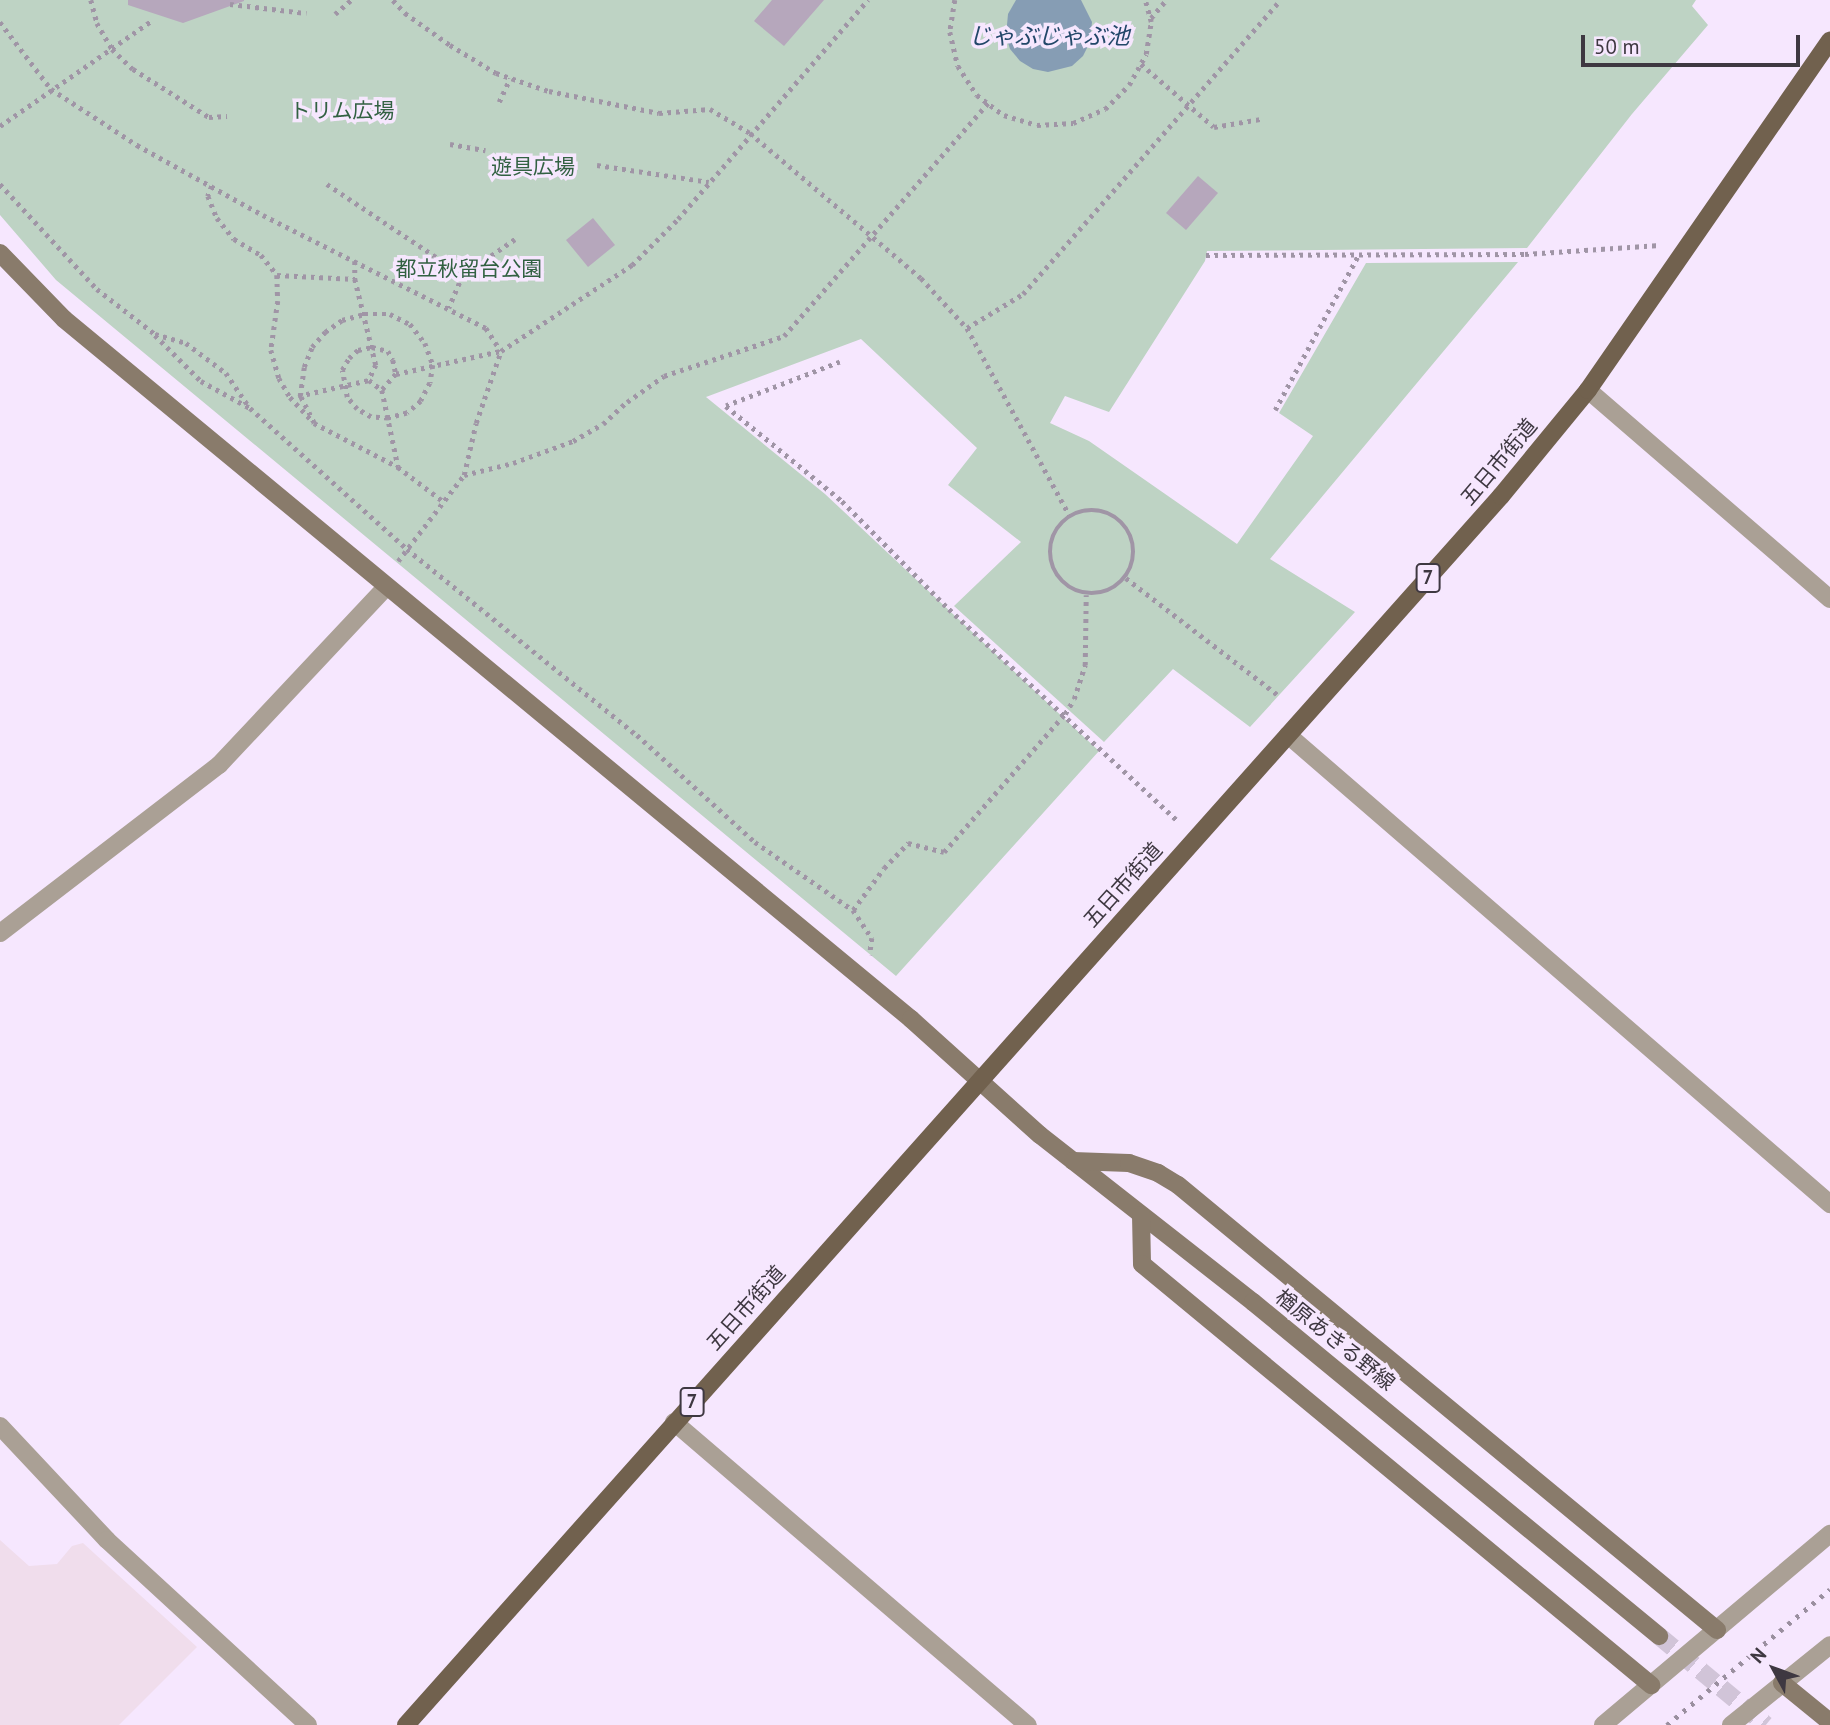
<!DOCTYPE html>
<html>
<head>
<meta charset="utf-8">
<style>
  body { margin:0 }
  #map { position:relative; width:1830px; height:1725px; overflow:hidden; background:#f6e7fe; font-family:"PT Sans","Noto Sans JP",sans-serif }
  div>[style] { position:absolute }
  .commercial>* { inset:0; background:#f0ddec }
  .green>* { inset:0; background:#bed3c4 }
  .water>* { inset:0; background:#869db4 }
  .building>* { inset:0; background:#b6a7bc }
  .secondary-tunnel>* { height:18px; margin-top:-9px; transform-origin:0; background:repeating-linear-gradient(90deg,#d1c4d8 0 18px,transparent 0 27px) }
  .path>* { height:4.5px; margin-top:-2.25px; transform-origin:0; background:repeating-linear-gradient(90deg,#a095a6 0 3.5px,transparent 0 8.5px) }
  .path>.ring { margin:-2.25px; padding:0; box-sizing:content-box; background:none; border:4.5px solid #a095a6; border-radius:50% }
  .street>* { height:18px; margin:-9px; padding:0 9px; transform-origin:9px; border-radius:9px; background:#aaa095 }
  .secondary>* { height:18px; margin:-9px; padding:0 9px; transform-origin:9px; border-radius:9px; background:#897b6b }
  .primary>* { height:18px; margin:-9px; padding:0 9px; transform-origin:9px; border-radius:9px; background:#71614e }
  .rail>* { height:5px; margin-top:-2.5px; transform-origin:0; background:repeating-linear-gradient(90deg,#9a8f9f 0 3.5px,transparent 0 10.5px) }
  span { translate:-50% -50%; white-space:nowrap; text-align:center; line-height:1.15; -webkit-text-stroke:7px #f6e7fe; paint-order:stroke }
  .shield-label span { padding:2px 5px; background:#f6e7fe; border:2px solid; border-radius:5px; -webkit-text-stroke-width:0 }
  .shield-label { font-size:19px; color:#3e3841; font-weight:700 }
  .park-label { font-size:21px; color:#326142 }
  .street-label { font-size:21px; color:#3e3841 }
  .water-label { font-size:23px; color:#224769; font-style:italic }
  .north { position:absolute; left:1739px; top:1634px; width:70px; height:70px; -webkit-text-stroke:5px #f6e7fe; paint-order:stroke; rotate:311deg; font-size:19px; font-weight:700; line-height:28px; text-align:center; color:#3e3841 }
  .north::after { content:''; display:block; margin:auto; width:24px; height:32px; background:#3e3841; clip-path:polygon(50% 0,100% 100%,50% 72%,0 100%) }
  .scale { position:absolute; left:1581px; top:35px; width:219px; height:32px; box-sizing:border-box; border:4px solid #3e3841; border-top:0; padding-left:9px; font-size:21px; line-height:24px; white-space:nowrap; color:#3e3841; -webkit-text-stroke:5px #f6e7fe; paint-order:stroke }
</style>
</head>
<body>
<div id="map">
  <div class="commercial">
    <div style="clip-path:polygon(0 1540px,29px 1566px,57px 1564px,72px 1546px,83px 1543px,197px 1647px,119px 1725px,0 1725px)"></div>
  </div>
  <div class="green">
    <div style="clip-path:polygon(0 0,1696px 0,1692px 6px,1708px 25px,1632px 114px,1527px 248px,1207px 251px,1205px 261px,1109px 412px,1065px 396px,1050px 423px,1089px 441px,1237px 544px,1313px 436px,1279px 413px,1366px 263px,1518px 262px,1270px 559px,1355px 612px,1250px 727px,1173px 669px,1104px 742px,954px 606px,1021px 542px,948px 485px,977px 448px,861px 339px,706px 397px,825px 494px,1099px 751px,896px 976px,56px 280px,0 215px)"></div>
  </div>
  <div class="water">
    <div style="clip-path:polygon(1016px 0,1081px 0,1092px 22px,1090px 42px,1083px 56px,1072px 66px,1048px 72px,1033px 69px,1020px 61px,1010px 49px,1006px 36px,1008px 14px)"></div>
  </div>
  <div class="building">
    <div style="clip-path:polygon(128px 0,244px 0,244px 1px,183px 23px,128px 5px)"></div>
    <div style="clip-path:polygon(772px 0,824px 0,784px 46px,754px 21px)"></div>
    <div style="clip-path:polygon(1198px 176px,1218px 193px,1186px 230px,1166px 213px)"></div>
    <div style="clip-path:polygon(593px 218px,615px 245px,588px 267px,566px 240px)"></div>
  </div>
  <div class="secondary-tunnel">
    <div style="left:1659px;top:1636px;width:139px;rotate:39.8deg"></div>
  </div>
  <div class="path">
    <div style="left:91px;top:0;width:24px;rotate:75deg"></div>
    <div style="left:97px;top:23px;width:30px;rotate:60deg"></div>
    <div style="left:112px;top:49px;width:29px;rotate:44deg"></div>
    <div style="left:133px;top:69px;width:90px;rotate:32.3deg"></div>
    <div style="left:209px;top:117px;width:18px;rotate:-3deg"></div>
    <div style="left:393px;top:0;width:18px;rotate:47deg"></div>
    <div style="left:405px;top:13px;width:55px;rotate:35.4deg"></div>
    <div style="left:450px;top:45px;width:54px;rotate:31.3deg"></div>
    <div style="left:496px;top:73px;width:56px;rotate:18.8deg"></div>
    <div style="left:549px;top:91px;width:112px;rotate:11.3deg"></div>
    <div style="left:659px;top:113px;width:51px;rotate:-4.5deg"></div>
    <div style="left:710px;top:109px;width:47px;rotate:31deg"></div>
    <div style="left:750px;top:133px;width:224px;rotate:40.3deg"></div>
    <div style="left:921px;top:278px;width:68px;rotate:47.4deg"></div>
    <div style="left:967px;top:328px;width:214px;rotate:61.3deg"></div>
    <div style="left:955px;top:0;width:32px;rotate:99deg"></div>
    <div style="left:950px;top:32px;width:35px;rotate:77deg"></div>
    <div style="left:958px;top:66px;width:35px;rotate:57deg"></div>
    <div style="left:977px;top:95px;width:34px;rotate:37deg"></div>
    <div style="left:1004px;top:115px;width:34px;rotate:17deg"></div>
    <div style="left:1037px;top:125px;width:36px;rotate:-3deg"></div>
    <div style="left:1073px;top:123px;width:35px;rotate:-24deg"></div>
    <div style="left:1105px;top:109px;width:34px;rotate:-45deg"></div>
    <div style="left:1129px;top:85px;width:35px;rotate:-61deg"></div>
    <div style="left:1146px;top:54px;width:32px;rotate:-81deg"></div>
    <div style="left:1151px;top:22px;width:23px;rotate:-105deg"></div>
    <div style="left:230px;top:4px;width:77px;rotate:6.8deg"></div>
    <div style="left:335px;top:14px;width:21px;rotate:-41deg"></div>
    <div style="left:1151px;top:18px;width:23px;rotate:-50deg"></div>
    <div style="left:0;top:22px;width:84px;rotate:52.7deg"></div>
    <div style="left:51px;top:89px;width:103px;rotate:33.1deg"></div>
    <div style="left:137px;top:145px;width:144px;rotate:29.1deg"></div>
    <div style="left:263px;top:215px;width:250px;rotate:26.9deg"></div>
    <div style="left:486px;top:328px;width:27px;rotate:57deg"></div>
    <div style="left:1141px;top:64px;width:96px;rotate:40.8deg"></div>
    <div style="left:1214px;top:127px;width:48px;rotate:-9.7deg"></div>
    <div style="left:499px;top:102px;width:26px;rotate:-65deg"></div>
    <div style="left:0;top:126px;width:184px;rotate:-34.8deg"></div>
    <div style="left:450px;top:144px;width:36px;rotate:10deg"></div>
    <div style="left:597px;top:165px;width:113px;rotate:8.6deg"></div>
    <div style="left:0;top:184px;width:143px;rotate:47.3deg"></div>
    <div style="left:97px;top:289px;width:73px;rotate:37.8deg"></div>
    <div style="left:155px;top:334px;width:32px;rotate:16deg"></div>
    <div style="left:186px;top:343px;width:50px;rotate:36.9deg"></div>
    <div style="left:226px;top:373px;width:42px;rotate:55.6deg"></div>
    <div style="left:250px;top:408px;width:211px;rotate:41.9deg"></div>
    <div style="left:407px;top:549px;width:296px;rotate:39deg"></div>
    <div style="left:637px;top:735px;width:159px;rotate:42.2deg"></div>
    <div style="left:755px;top:842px;width:119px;rotate:34.8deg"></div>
    <div style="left:853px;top:910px;width:34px;rotate:56deg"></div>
    <div style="left:872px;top:938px;width:17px;rotate:97deg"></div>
    <div style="left:327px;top:184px;width:164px;rotate:33.8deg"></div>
    <div style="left:463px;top:275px;width:36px;rotate:113deg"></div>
    <div style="left:212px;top:186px;width:11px;rotate:112deg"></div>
    <div style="left:208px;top:196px;width:24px;rotate:68deg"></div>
    <div style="left:217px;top:218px;width:27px;rotate:51deg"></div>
    <div style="left:234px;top:239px;width:31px;rotate:31deg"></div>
    <div style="left:261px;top:255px;width:26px;rotate:51deg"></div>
    <div style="left:277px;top:275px;width:26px;rotate:88deg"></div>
    <div style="left:278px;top:301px;width:49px;rotate:98.1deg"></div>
    <div style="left:271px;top:350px;width:29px;rotate:74deg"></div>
    <div style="left:279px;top:378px;width:22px;rotate:60deg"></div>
    <div style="left:290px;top:397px;width:35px;rotate:47deg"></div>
    <div style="left:314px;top:423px;width:95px;rotate:27.6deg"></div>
    <div style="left:398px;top:467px;width:58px;rotate:37.3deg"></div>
    <div style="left:1206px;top:255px;width:319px;rotate:-0.2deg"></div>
    <div style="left:1525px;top:254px;width:135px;rotate:-3.8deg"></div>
    <div style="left:355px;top:261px;width:18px;rotate:90deg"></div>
    <div style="left:355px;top:279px;width:89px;rotate:76.3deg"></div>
    <div style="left:376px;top:365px;width:17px;rotate:115deg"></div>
    <div style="left:369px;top:380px;width:16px;rotate:38deg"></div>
    <div style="left:382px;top:390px;width:78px;rotate:78.1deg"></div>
    <div style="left:277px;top:275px;width:78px;rotate:2.9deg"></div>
    <div style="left:463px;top:275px;width:63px;rotate:-34.7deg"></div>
    <div style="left:967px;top:328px;width:66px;rotate:-31.3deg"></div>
    <div style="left:1023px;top:294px;width:390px;rotate:-48.8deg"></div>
    <div style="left:155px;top:335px;width:65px;rotate:45deg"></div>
    <div style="left:201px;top:381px;width:56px;rotate:28.9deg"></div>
    <div style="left:840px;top:362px;width:122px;rotate:158.9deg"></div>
    <div style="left:726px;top:406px;width:150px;rotate:39.3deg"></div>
    <div style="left:842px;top:501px;width:152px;rotate:45.3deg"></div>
    <div style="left:949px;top:609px;width:313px;rotate:42.8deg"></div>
    <div style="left:396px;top:374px;width:107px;rotate:-12.4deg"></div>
    <div style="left:501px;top:351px;width:157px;rotate:-33.3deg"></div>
    <div style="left:632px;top:265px;width:65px;rotate:-45deg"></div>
    <div style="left:678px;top:219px;width:290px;rotate:-49.1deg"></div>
    <div style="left:298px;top:396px;width:73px;rotate:-12.7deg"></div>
    <div style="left:1275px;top:410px;width:175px;rotate:-61.7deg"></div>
    <div style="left:314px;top:423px;width:30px;rotate:-117deg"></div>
    <div style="left:300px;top:396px;width:29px;rotate:-82deg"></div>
    <div style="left:304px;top:367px;width:22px;rotate:-68deg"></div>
    <div style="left:312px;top:347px;width:20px;rotate:-49deg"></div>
    <div style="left:325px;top:332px;width:21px;rotate:-35deg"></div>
    <div style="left:342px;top:320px;width:24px;rotate:-15deg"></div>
    <div style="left:365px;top:314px;width:25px"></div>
    <div style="left:390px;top:314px;width:22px;rotate:27deg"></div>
    <div style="left:410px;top:324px;width:24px;rotate:52deg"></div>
    <div style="left:425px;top:343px;width:23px;rotate:70deg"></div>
    <div style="left:433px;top:365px;width:18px;rotate:99deg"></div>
    <div style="left:430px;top:383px;width:20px;rotate:117deg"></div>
    <div style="left:421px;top:401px;width:18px;rotate:139deg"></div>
    <div style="left:407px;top:413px;width:20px;rotate:165deg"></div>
    <div style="left:388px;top:418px;width:17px;rotate:-177deg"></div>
    <div style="left:371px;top:417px;width:16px;rotate:-150deg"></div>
    <div style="left:357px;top:409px;width:16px;rotate:-130deg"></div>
    <div style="left:347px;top:397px;width:27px;rotate:-100deg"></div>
    <div style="left:342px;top:370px;width:14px;rotate:-60deg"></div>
    <div style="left:349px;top:358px;width:12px;rotate:-42deg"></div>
    <div style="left:358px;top:350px;width:14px;rotate:-12deg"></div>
    <div style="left:372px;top:347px;width:16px;rotate:14deg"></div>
    <div style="left:388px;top:351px;width:10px;rotate:61deg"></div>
    <div style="left:393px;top:360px;width:14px;rotate:78deg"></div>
    <div style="left:396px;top:374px;width:21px;rotate:131deg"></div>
    <div style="left:464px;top:475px;width:50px;rotate:-13.8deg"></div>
    <div style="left:513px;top:463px;width:64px;rotate:-20.1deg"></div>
    <div style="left:573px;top:441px;width:34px;rotate:-30deg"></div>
    <div style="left:603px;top:424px;width:33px;rotate:-43deg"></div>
    <div style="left:627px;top:402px;width:45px;rotate:-35.1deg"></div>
    <div style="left:664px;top:376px;width:126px;rotate:-18.4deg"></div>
    <div style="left:784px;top:336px;width:310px;rotate:-48.8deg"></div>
    <div class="ring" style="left:1050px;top:510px;width:79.5px;height:79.5px"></div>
    <div style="left:398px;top:561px;width:108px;rotate:-52.5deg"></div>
    <div style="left:464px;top:475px;width:53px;rotate:-77deg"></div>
    <div style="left:476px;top:423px;width:76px;rotate:-70.9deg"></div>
    <div style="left:1126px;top:578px;width:193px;rotate:37.6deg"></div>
    <div style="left:853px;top:910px;width:52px;rotate:-53.6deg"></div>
    <div style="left:884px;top:868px;width:35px;rotate:-46deg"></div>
    <div style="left:908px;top:843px;width:37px;rotate:14deg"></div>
    <div style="left:944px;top:852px;width:184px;rotate:-48.8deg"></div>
    <div style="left:1065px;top:714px;width:17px;rotate:-59deg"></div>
    <div style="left:1074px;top:699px;width:36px;rotate:-72deg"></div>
    <div style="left:1085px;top:665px;width:70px;rotate:-89.2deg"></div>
  </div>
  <div class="street">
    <div style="left:1588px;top:390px;width:320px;rotate:40.8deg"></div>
    <div style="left:1288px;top:735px;width:717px;rotate:40.87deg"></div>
    <div style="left:0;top:933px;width:276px;rotate:-37.5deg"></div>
    <div style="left:219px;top:765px;width:244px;rotate:-46.8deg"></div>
    <div style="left:674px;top:1422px;width:466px;rotate:40.6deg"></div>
    <div style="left:0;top:1426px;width:156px;rotate:46.8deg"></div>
    <div style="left:107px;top:1540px;width:273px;rotate:42.6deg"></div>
    <div style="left:1603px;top:1725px;width:297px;rotate:-40.1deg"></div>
    <div style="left:1731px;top:1725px;width:127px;rotate:-38.9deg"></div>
  </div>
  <div class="secondary">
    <div style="left:0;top:253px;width:92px;rotate:45.9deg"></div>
    <div style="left:64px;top:319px;width:1099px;rotate:39.57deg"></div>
    <div style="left:911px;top:1019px;width:173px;rotate:42deg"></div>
    <div style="left:1040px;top:1135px;width:271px;rotate:38.1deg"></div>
    <div style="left:1253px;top:1302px;width:526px;rotate:39.44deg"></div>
    <div style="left:1073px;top:1161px;width:56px;rotate:2deg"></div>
    <div style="left:1129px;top:1163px;width:31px;rotate:19deg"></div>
    <div style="left:1158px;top:1173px;width:23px;rotate:31deg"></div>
    <div style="left:1178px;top:1185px;width:699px;rotate:39.54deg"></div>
    <div style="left:1141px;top:1215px;width:49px;rotate:88.8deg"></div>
    <div style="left:1142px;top:1264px;width:661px;rotate:39.59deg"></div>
    <div style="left:1782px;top:1683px;width:62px;rotate:39.1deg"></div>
  </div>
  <div class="primary">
    <div style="left:406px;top:1725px;width:1646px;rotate:-48.3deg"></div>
    <div style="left:1501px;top:496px;width:137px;rotate:-50.6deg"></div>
    <div style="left:1588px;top:390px;width:425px;rotate:-55.3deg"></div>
  </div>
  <div class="rail">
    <div style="left:1667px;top:1725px;width:212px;rotate:-39.8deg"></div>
  </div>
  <div class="shield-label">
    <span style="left:1428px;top:578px">7</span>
    <span style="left:692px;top:1402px">7</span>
  </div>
  <div class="park-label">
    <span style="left:342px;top:111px">トリム広場</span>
    <span style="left:533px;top:167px">遊具広場</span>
    <span style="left:469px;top:269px">都立秋留台公園</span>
  </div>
  <div class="street-label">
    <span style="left:1499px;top:462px;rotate:-50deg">五日市街道</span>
    <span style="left:1123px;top:885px;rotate:-48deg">五日市街道</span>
    <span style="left:746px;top:1308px;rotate:-48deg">五日市街道</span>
    <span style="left:1335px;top:1340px;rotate:39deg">楢原あきる野線</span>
  </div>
  <div class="water-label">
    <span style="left:1049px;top:36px">じゃぶじゃぶ池</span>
  </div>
  <div class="north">N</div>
  <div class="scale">50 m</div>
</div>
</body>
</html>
